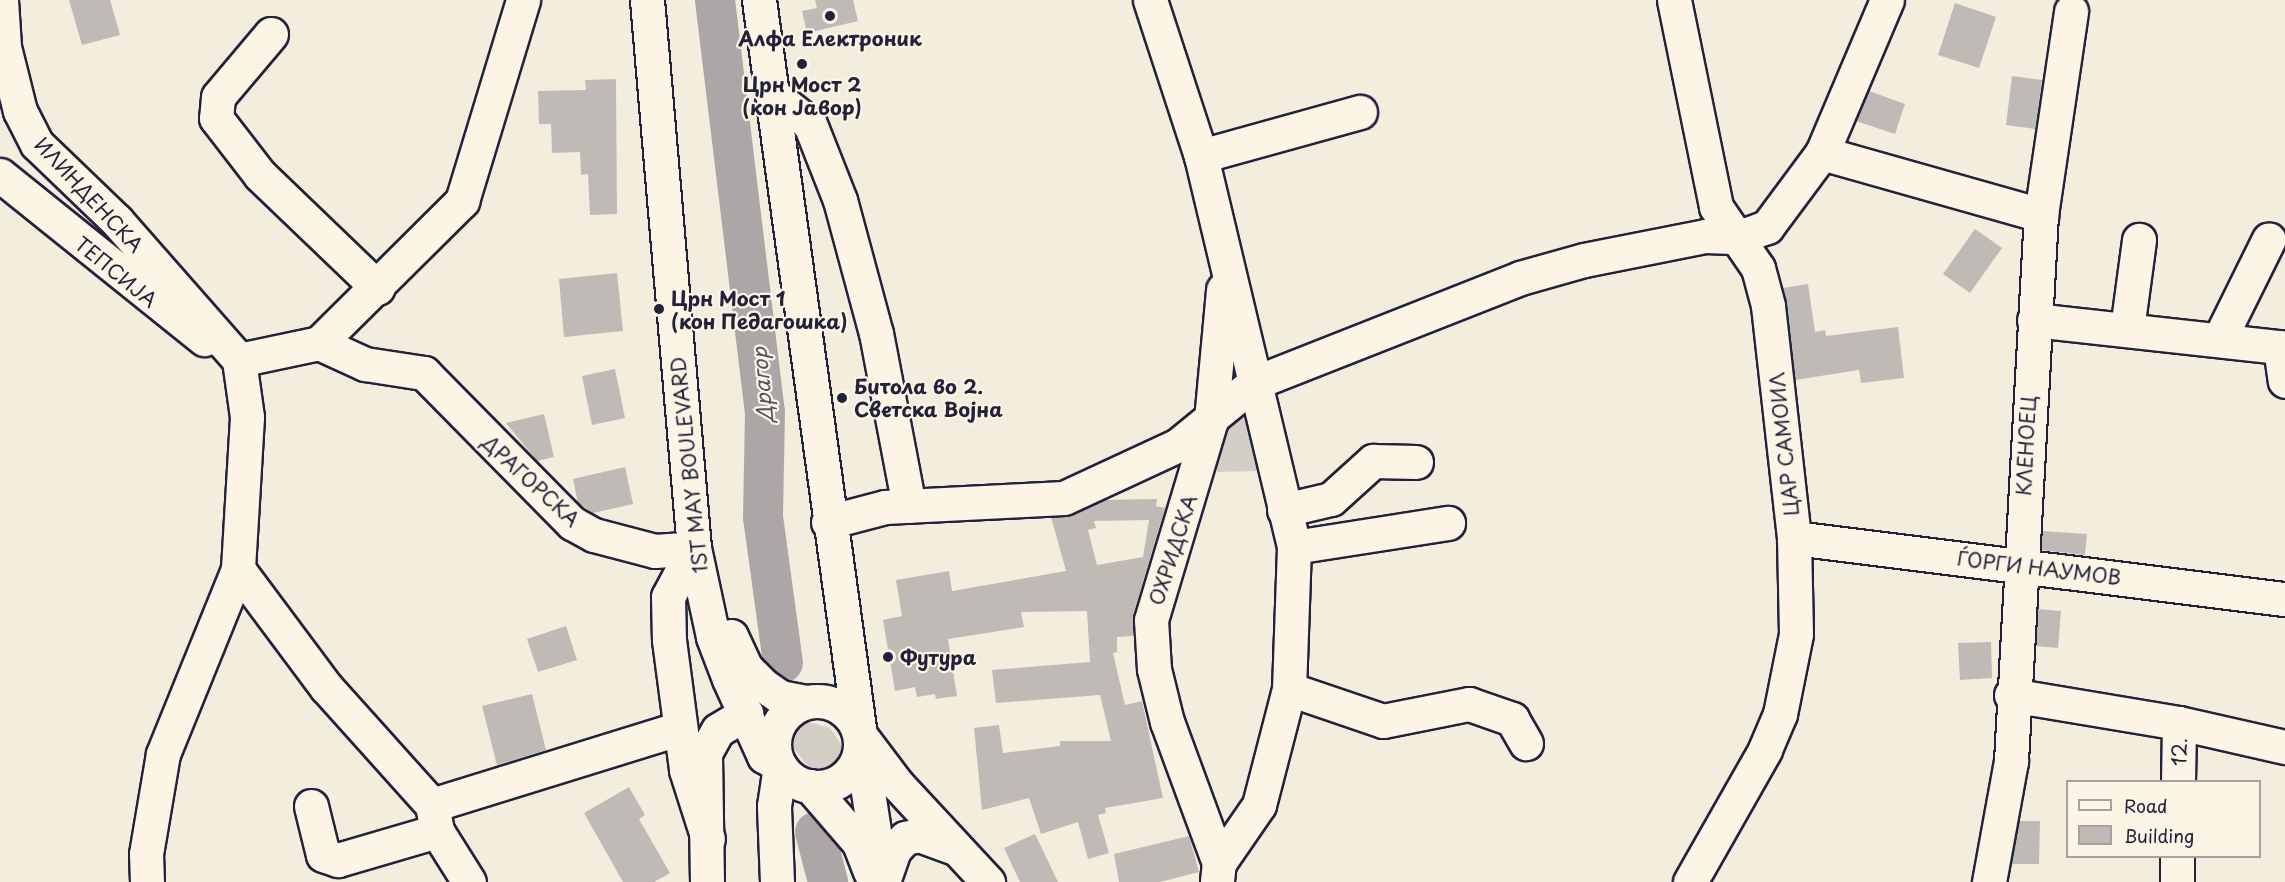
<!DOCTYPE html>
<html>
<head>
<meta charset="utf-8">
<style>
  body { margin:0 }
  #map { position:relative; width:2285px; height:882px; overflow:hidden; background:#f3edde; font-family:"Playpen Sans",sans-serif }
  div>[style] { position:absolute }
  .green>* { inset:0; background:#d4cfc6 }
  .river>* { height:40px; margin:-20px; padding:0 20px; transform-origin:20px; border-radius:20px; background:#aca7a6 }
  .building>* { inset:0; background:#bfbab6 }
  .roads { filter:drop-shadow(2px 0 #22223b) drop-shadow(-2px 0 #22223b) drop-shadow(0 2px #22223b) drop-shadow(0 -2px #22223b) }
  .minor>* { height:33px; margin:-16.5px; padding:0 16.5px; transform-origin:16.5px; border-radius:16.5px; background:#fcf5e5 }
  .major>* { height:33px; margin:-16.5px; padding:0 16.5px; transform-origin:16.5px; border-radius:16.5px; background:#fcf5e5 }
  .major>.ring { margin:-16.5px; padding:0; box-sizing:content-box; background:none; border:33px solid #fcf5e5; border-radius:50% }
  .dots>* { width:16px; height:16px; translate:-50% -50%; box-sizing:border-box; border:3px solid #fcf5e5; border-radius:50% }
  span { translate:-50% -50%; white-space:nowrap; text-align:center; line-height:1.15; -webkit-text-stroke:4.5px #fcf5e5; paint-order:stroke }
  .poi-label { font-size:20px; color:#22223b; font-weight:700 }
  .left { translate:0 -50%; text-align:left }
  .street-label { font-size:20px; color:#22223b }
  .water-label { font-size:21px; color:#525160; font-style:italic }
  .legend { position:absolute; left:2066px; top:780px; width:195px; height:78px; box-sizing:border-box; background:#fcf5e5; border:2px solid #a5a1a1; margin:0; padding:8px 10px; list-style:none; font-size:18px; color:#22223b }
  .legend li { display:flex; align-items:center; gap:12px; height:30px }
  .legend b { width:30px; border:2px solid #a5a1a1 }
</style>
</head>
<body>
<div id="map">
  <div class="green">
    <div style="clip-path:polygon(1250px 408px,1261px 471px,1217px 472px,1221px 417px)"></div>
    <div style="clip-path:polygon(809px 722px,830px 728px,841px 744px,842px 764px,828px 775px,811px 770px,788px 741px,793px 728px)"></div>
  </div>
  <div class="river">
    <div style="left:715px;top:0;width:415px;rotate:83.1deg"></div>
    <div style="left:765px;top:412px;width:105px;rotate:91.1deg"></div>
    <div style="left:763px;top:517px;width:147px;rotate:82.2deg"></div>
    <div style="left:815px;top:832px;width:52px;rotate:75.4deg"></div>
  </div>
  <div class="building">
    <div style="clip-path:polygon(69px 0,110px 0,120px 35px,82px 45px)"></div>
    <div style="clip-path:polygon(815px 0,853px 0,858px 21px,807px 33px,802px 11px,817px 8px)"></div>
    <div style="clip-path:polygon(1955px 3px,1996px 17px,1979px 68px,1938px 55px)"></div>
    <div style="clip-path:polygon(2012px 76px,2042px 80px,2035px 129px,2006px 125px)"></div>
    <div style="clip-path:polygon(616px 79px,617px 214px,590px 215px,588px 174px,581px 175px,580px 152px,552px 153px,551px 124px,539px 124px,538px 91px,586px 90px,585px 80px)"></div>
    <div style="clip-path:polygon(1869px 91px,1905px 104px,1895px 134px,1856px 121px)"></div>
    <div style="clip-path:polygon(1975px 229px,2002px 248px,1970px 293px,1943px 274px)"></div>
    <div style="clip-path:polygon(617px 273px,623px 331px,564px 337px,559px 279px)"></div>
    <div style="clip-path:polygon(1808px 284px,1815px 332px,1825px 330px,1826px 336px,1898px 327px,1904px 378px,1861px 383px,1859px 370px,1795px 380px,1783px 288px)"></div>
    <div style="clip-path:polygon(615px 369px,625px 418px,592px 425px,582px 376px)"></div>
    <div style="clip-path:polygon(544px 414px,554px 457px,537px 461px,506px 423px)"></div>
    <div style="clip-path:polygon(625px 467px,633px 504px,593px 513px,578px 503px,573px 479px)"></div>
    <div style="clip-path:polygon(evenodd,1157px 499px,1156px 506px,1165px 508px,1133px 615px,1133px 636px,1117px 637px,1117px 652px,1113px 653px,1125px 705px,1142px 701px,1163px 798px,1105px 808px,1106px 813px,1098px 815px,1109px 853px,1088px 859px,1078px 822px,1041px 834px,1029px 798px,982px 810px,974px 728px,999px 725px,1003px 753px,1060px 746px,1060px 741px,1111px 741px,1100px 695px,996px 703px,992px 670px,1090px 662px,1087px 611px,1021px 612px,1024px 627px,948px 639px,957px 696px,936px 699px,935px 694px,917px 697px,915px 687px,895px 691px,883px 620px,902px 616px,896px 580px,949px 571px,952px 591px,1066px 571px,1051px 517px,1103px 500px,1157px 499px,1149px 520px,1143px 557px,1097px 565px,1088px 530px,1096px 528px,1094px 521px,1149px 520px)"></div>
    <div style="clip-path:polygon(2042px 531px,2087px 534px,2085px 555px,2041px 550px)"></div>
    <div style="clip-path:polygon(2038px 609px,2061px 611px,2058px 648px,2036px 646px)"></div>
    <div style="clip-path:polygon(566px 626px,577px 660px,538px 672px,527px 639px)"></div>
    <div style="clip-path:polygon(1991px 642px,1992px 678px,1960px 680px,1958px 643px)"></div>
    <div style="clip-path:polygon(532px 694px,546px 750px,497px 765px,482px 706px)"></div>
    <div style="clip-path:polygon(629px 787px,645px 815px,639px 819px,670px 873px,654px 882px,623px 882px,584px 813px)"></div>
    <div style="clip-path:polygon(2019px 821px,2040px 821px,2039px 864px,2011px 864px)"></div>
    <div style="clip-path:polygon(1035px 834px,1058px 882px,1020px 882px,1004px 848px)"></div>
    <div style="clip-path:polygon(1189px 836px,1199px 872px,1160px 882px,1119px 882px,1114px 854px)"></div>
  </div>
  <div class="roads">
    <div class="minor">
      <div style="left:1px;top:0;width:47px;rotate:86.3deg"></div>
      <div style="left:4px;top:47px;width:66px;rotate:76deg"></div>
      <div style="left:20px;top:111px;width:37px;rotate:63deg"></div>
      <div style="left:37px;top:144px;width:111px;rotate:43.9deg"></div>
      <div style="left:117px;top:221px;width:185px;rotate:48.7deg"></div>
      <div style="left:1150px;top:0;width:164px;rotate:71.9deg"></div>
      <div style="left:1201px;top:156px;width:402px;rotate:76.6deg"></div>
      <div style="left:1294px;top:547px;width:142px;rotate:92deg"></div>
      <div style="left:1289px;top:689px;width:120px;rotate:104.5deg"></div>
      <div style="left:1259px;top:805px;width:70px;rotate:124.6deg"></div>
      <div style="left:1674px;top:0;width:211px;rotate:78.5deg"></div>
      <div style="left:1716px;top:207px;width:74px;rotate:55.5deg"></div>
      <div style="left:1758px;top:268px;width:39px;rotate:75deg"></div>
      <div style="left:1768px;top:306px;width:233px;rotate:83.6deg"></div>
      <div style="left:1794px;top:538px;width:96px;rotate:88.8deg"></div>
      <div style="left:1796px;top:634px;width:82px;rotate:101.3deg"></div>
      <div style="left:1780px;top:714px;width:39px;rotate:113deg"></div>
      <div style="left:1765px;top:750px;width:152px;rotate:119.6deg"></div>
      <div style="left:271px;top:34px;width:82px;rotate:130.1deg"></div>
      <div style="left:218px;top:97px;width:21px;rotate:95deg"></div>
      <div style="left:216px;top:118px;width:72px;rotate:52.3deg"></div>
      <div style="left:260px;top:175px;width:163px;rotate:43.8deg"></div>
      <div style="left:772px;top:94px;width:48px;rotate:38.3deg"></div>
      <div style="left:810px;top:124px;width:82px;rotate:68.5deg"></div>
      <div style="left:840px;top:200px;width:138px;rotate:74.9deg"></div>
      <div style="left:876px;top:333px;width:176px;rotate:79.2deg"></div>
      <div style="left:1822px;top:153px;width:228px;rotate:15.8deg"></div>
      <div style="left:1201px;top:156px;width:165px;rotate:-15.5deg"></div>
      <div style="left:0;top:175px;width:262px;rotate:38.8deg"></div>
      <div style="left:2034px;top:320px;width:247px;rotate:6.3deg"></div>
      <div style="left:2280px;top:347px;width:34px;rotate:82deg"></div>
      <div style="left:2127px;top:329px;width:90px;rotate:-82.3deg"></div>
      <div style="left:2220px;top:338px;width:110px;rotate:-63.7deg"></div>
      <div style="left:319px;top:343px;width:51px;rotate:24.5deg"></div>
      <div style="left:365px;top:364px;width:60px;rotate:8.7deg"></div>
      <div style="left:424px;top:373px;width:211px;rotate:45.4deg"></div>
      <div style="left:572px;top:523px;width:25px;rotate:29deg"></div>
      <div style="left:594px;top:535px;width:63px;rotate:14.7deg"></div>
      <div style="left:655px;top:551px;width:39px;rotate:-4deg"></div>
      <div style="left:319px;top:343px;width:202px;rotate:-44.8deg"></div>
      <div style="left:462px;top:201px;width:210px;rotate:-73.1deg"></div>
      <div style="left:239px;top:360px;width:58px;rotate:82deg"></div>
      <div style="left:247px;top:417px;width:152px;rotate:93.4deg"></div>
      <div style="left:238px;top:569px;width:147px;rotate:53.3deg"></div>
      <div style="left:326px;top:687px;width:159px;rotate:48.1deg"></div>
      <div style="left:432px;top:805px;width:26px;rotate:79deg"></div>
      <div style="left:437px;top:831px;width:60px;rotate:57.9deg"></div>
      <div style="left:239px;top:360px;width:82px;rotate:-12deg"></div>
      <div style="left:1284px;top:510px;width:48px;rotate:-13.2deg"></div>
      <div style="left:1331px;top:499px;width:57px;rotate:-42.1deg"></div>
      <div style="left:1373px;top:461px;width:43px;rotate:1.3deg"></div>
      <div style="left:828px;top:522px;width:59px;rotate:-14.7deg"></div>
      <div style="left:885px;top:507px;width:179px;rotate:-2.9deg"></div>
      <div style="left:1064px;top:498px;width:126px;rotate:-24.9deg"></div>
      <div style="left:1178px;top:445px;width:98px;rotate:-39.2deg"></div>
      <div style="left:1254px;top:383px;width:286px;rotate:-21.5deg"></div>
      <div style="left:1520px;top:278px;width:66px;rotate:-15.7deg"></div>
      <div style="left:1584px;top:260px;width:123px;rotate:-11.2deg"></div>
      <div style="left:1705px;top:236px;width:34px;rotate:2deg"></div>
      <div style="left:1739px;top:237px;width:30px;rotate:-20deg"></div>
      <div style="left:1767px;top:227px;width:92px;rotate:-53.4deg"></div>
      <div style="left:1822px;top:153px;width:166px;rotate:-67deg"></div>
      <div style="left:1794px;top:538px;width:495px;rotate:7.1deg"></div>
      <div style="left:1294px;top:547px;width:156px;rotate:-8.9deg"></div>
      <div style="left:694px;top:548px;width:55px;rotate:118deg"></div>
      <div style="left:668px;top:597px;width:43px;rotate:88.7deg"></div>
      <div style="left:669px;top:640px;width:131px;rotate:82.5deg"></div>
      <div style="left:686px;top:770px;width:72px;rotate:72.3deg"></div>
      <div style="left:1289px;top:689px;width:99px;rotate:18.8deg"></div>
      <div style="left:1383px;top:721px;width:88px;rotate:-11.2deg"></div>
      <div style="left:1469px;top:704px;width:46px;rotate:19.2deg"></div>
      <div style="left:1512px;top:719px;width:28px;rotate:60deg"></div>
      <div style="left:2011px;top:695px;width:170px;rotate:9.5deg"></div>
      <div style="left:2179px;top:723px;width:109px;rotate:12.8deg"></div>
      <div style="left:860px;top:735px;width:61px;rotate:52.9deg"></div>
      <div style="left:897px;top:784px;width:134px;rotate:47.1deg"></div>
      <div style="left:2178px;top:782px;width:59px;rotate:-89deg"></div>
      <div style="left:432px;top:805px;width:257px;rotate:-17.2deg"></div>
      <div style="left:311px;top:806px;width:50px;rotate:76.2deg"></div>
      <div style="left:323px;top:855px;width:16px;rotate:18deg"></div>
      <div style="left:338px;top:860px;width:103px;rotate:-16.3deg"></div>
      <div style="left:1217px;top:881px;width:18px;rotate:-84deg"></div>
      <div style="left:1219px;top:863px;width:150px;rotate:-110.2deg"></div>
      <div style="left:1167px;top:722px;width:55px;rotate:-103.8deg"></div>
      <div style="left:1154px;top:669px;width:49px;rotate:-93.5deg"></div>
      <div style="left:1151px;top:620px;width:209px;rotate:-73.3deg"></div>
      <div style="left:1211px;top:420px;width:131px;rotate:-84.7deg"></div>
      <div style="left:147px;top:882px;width:28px;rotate:-92deg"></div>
      <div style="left:146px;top:854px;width:101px;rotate:-80.4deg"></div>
      <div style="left:163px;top:754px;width:200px;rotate:-67.9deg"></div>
      <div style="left:707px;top:882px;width:129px;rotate:-90.9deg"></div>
      <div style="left:705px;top:753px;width:26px;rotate:-61deg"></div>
      <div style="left:718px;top:730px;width:33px;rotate:-31deg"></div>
      <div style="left:777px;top:882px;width:76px;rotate:-92.3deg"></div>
      <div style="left:774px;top:806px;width:40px;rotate:-81.5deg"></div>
      <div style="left:883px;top:882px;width:34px;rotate:-71deg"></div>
      <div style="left:894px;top:850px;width:16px;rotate:-47deg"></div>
      <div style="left:905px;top:838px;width:14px;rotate:-12deg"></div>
      <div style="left:919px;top:835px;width:35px;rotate:20deg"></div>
      <div style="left:1989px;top:882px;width:123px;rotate:-79.7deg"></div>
      <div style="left:2011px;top:761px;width:547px;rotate:-86.86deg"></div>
      <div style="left:2041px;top:215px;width:206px;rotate:-81.6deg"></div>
      <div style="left:2177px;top:882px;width:26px;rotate:-90deg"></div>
    </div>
    <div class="major">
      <div style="left:647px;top:0;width:550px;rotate:85.1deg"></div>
      <div style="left:694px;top:548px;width:91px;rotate:77.9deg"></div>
      <div style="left:713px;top:637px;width:45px;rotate:69.1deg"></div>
      <div style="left:729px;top:679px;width:85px;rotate:65.6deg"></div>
      <div style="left:764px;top:756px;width:19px;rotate:32deg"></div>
      <div style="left:759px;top:0;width:742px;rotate:82.18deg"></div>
      <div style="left:731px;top:636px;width:35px;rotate:65deg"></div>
      <div style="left:746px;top:668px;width:24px;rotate:45deg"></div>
      <div style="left:763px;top:685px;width:21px;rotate:35deg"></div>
      <div style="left:780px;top:697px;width:25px;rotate:11deg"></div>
      <div class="ring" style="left:774px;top:701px;width:53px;height:53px"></div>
      <div style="left:861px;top:747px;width:137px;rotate:81.2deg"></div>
      <div style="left:810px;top:786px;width:75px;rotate:49.3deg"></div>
      <div style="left:859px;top:843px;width:31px;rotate:69deg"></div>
    </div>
  </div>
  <div class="dots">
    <div style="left:830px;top:16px;background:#22223b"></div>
    <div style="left:802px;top:64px;background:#22223b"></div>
    <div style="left:659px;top:309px;background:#22223b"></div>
    <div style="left:842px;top:398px;background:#22223b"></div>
    <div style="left:888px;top:657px;background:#22223b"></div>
  </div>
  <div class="poi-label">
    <span style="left:830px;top:38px">Алфа Електроник</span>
    <span style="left:802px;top:96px">Црн Мост 2<br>(кон Јавор)</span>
    <span class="left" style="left:671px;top:310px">Црн Мост 1<br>(кон Педагошка)</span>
    <span class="left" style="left:854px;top:398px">Битола во 2.<br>Светска Војна</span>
    <span class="left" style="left:900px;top:657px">Футура</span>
  </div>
  <div class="street-label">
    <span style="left:89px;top:195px;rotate:47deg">ИЛИНДЕНСКА</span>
    <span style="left:116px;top:272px;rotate:39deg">ТЕПСИЈА</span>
    <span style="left:1784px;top:444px;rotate:-96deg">ЦАР САМОИЛ</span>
    <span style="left:2026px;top:446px;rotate:-87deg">КЛЕНОЕЦ</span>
    <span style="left:689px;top:465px;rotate:-96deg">1ST MAY BOULEVARD</span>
    <span style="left:531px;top:481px;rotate:43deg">ДРАГОРСКА</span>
    <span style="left:1173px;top:550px;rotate:-72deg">ОХРИДСКА</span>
    <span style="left:2039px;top:568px;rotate:7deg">ЃОРГИ НАУМОВ</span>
    <span style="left:2179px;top:752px;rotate:-89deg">12.</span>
  </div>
  <div class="water-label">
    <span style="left:761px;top:385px;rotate:-95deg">Драгор</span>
  </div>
  <ul class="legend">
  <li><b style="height:8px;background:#fcf5e5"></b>Road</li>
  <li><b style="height:16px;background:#bfbab6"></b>Building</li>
  </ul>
</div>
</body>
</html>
